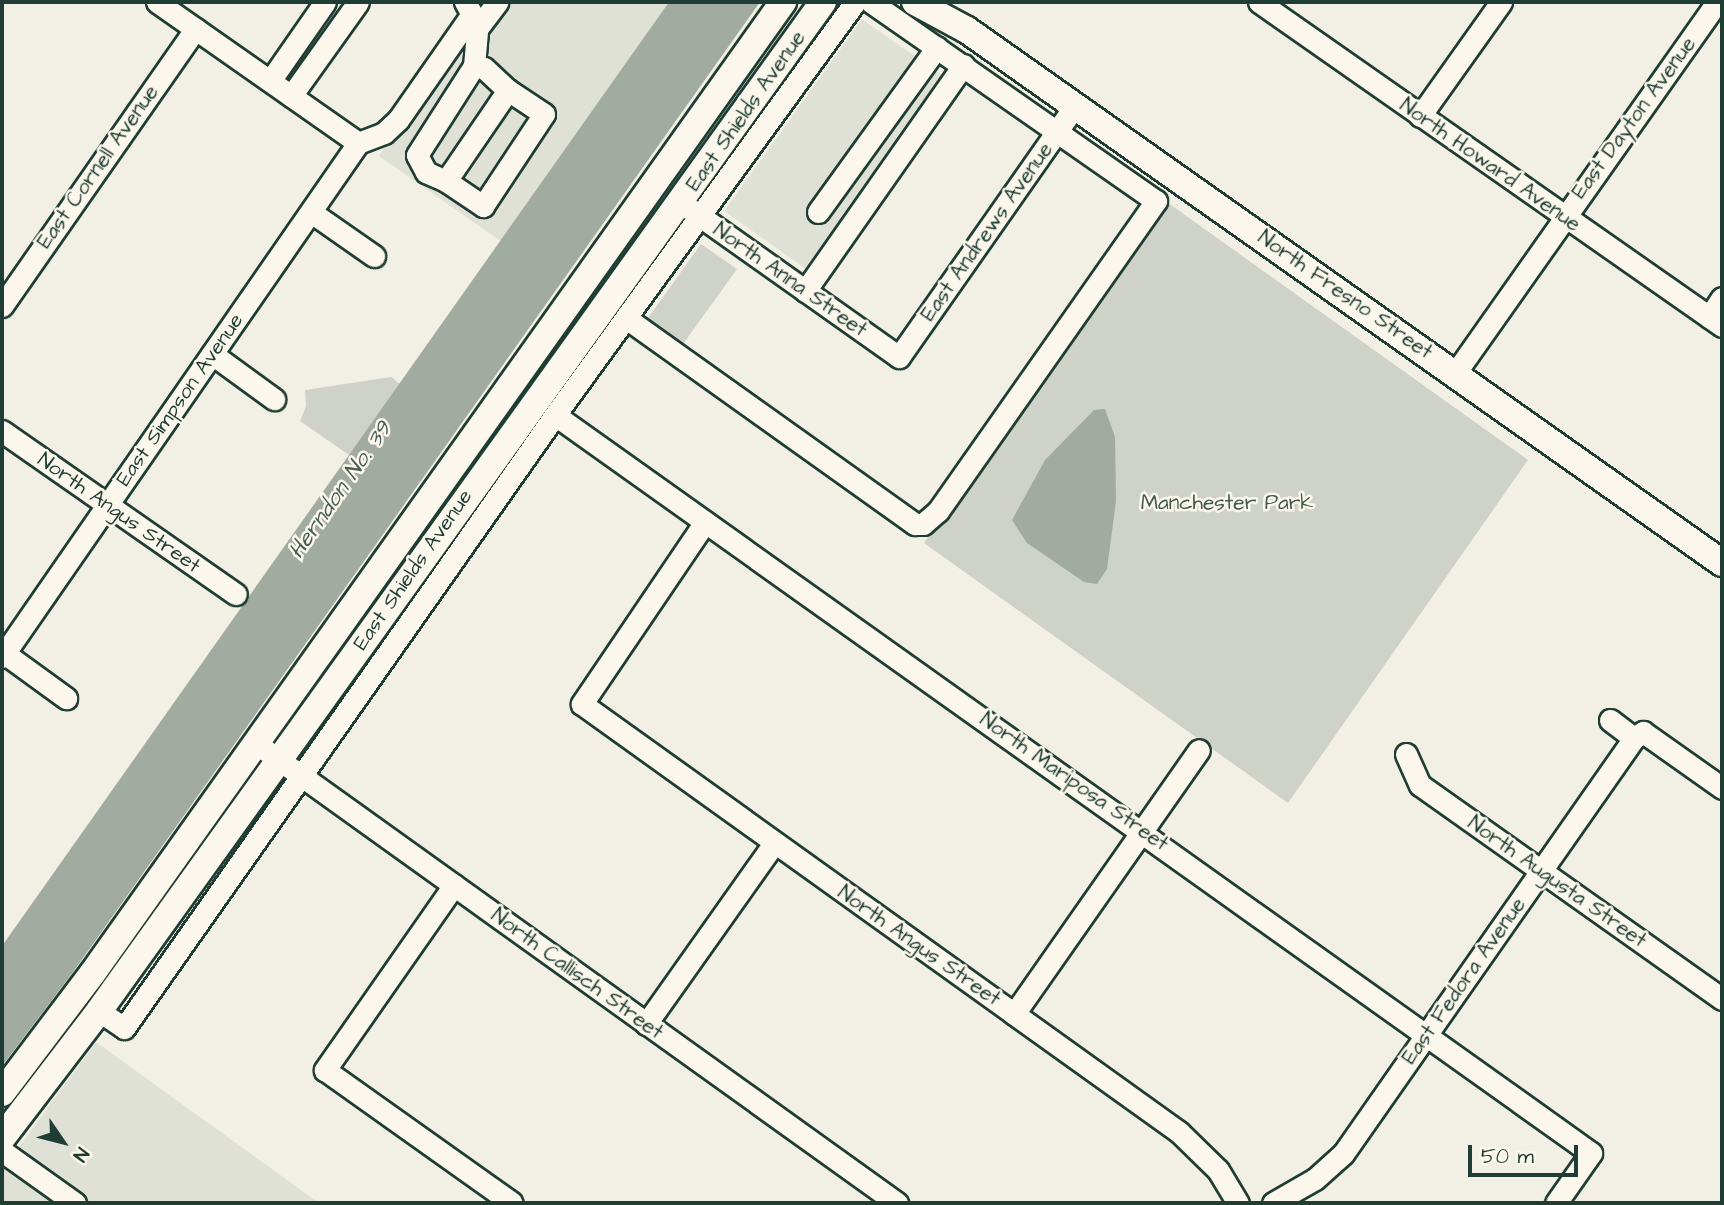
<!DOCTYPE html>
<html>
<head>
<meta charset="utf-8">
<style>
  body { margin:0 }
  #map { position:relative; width:1724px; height:1205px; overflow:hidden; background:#f2f0e5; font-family:"Architects Daughter",sans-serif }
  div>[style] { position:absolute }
  .built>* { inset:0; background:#e0e1d6 }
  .green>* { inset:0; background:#cfd2c8 }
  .water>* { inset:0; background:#a2aba1 }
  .roads { filter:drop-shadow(2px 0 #1f3d34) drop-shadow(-2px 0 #1f3d34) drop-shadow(0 2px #1f3d34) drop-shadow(0 -2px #1f3d34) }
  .minor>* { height:21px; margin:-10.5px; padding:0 10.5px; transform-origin:10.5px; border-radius:10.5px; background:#fbf7ec }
  .major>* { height:26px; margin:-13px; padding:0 13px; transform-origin:13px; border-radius:13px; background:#fbf7ec }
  span { translate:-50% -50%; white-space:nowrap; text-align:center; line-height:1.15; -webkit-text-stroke:5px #fbf7ec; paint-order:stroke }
  .street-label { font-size:21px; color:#1f3d34 }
  .park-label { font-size:21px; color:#425b52 }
  .water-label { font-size:23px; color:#465e55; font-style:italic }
  .frame { position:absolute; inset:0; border:4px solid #1f3d34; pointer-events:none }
  .north { position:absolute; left:28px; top:1107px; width:70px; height:70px; -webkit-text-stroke:5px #fbf7ec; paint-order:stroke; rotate:125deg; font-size:19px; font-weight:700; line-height:28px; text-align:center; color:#1f3d34 }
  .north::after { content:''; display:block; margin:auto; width:24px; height:32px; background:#1f3d34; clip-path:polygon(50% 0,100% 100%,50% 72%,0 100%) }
  .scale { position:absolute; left:1468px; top:1145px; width:110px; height:32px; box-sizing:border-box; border:4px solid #1f3d34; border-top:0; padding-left:9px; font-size:21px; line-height:24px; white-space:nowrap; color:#1f3d34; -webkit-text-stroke:5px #fbf7ec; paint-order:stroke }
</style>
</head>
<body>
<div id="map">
  <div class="built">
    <div style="clip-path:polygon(486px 2px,669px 2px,502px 242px,379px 156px)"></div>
    <div style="clip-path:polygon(862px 19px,944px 77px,809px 271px,724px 211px)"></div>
    <div style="clip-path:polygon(96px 1042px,319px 1203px,2px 1203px,2px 1170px)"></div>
  </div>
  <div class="green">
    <div style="clip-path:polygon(1164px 200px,1528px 460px,1288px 803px,924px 543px)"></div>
    <div style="clip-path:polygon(701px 244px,737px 269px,678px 351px,643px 325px)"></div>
    <div style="clip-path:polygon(391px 377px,400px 384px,349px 455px,300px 421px,306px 406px,305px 390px)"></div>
  </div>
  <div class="water">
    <div style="clip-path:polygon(669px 2px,760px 2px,71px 975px,2px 1066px,2px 946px)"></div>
    <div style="clip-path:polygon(1105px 409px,1115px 437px,1116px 501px,1107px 569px,1097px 584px,1084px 582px,1027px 543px,1012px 520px,1045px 460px,1094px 410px)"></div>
  </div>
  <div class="roads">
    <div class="minor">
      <div style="left:157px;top:2px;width:246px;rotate:35deg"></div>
      <div style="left:1259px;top:2px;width:565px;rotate:34.98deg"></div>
      <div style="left:474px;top:66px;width:10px;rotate:11deg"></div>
      <div style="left:484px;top:68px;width:33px;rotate:43deg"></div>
      <div style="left:508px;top:90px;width:110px;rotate:124.3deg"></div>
      <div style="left:446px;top:181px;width:22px;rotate:-156deg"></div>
      <div style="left:426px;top:172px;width:19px;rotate:-118deg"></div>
      <div style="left:417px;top:155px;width:106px;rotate:-57.4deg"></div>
      <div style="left:474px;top:66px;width:37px;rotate:-85deg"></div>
      <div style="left:477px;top:29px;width:34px;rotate:-53deg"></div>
      <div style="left:270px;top:81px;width:96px;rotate:-55.2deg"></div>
      <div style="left:291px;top:96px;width:115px;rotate:-54.5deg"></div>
      <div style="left:1420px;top:116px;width:140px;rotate:-54.6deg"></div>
      <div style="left:358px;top:143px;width:28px;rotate:-21deg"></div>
      <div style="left:384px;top:133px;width:19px;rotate:-43deg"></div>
      <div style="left:398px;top:120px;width:129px;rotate:-55.1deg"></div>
      <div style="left:472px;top:14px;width:14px;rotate:-120deg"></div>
      <div style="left:446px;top:181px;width:45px;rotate:34deg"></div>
      <div style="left:483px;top:206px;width:110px;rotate:-56.5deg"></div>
      <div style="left:544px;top:114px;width:43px;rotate:-146.3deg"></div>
      <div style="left:690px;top:209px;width:256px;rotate:35.3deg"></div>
      <div style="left:899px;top:357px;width:305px;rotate:-55deg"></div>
      <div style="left:311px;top:212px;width:77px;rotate:34.9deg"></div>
      <div style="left:818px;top:212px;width:203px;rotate:-54.2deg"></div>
      <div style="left:805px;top:291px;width:276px;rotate:-55deg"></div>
      <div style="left:2px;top:306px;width:338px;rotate:-55.1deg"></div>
      <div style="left:1709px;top:317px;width:23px;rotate:-56deg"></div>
      <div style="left:626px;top:318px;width:355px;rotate:35.5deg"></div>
      <div style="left:915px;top:524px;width:8px"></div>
      <div style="left:923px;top:524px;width:20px;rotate:-41deg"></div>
      <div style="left:938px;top:511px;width:379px;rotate:-54.9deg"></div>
      <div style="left:1156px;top:201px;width:348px;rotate:-145.1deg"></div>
      <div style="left:212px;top:354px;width:77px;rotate:36deg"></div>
      <div style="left:1456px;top:372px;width:453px;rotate:-54.8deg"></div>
      <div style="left:555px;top:415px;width:1272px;rotate:35.46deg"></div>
      <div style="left:1591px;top:1153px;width:61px;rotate:125deg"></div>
      <div style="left:2px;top:431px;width:285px;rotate:34.9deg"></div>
      <div style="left:705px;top:522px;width:220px;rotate:124.1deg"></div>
      <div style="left:582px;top:704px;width:735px;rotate:35.64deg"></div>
      <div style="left:1179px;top:1132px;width:54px;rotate:44.3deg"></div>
      <div style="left:1218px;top:1170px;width:39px;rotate:59deg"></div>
      <div style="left:4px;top:653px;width:77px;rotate:36deg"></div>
      <div style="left:2px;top:657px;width:625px;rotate:-55.29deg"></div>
      <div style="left:1610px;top:720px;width:30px;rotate:37deg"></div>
      <div style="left:1634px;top:738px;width:11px;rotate:-34deg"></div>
      <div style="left:1643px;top:732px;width:97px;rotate:35.3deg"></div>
      <div style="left:257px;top:744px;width:788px;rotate:35.65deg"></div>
      <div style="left:1406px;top:754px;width:34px;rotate:66deg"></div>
      <div style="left:1420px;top:785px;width:370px;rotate:35.3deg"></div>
      <div style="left:454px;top:885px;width:226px;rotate:124.9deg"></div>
      <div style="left:325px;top:1070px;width:229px;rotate:35.4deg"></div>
      <div style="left:99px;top:1011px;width:30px;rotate:34deg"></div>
      <div style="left:124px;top:1028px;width:749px;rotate:-54.89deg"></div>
      <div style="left:555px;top:415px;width:510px;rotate:-54.01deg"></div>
      <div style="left:1014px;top:1014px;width:322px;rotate:-55deg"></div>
      <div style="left:646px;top:1024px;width:222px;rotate:-54.7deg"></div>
      <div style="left:2px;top:1151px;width:90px;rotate:35.5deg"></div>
      <div style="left:1273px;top:1203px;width:48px;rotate:-29.7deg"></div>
      <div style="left:1315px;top:1179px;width:38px;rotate:-42deg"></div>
      <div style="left:1343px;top:1154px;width:508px;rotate:-55.03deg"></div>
    </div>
    <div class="major">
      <div style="left:915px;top:2px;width:59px;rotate:28.3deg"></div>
      <div style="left:967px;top:30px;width:924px;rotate:35.22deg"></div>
      <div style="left:2px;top:1093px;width:149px;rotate:-52.9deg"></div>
      <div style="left:92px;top:974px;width:1193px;rotate:-54.59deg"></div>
      <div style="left:2px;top:1138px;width:160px;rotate:-52.6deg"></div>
      <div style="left:99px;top:1011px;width:1242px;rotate:-54.34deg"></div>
    </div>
  </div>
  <div class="street-label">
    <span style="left:746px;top:111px;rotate:-55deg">East Shields Avenue</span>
    <span style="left:1634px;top:118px;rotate:-54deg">East Dayton Avenue</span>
    <span style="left:1490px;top:165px;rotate:35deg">North Howard Avenue</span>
    <span style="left:98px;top:167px;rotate:-55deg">East Cornell Avenue</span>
    <span style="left:987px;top:232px;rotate:-55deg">East Andrews Avenue</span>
    <span style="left:790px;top:280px;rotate:35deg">North Anna Street</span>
    <span style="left:1345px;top:295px;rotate:35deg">North Fresno Street</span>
    <span style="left:180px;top:400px;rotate:-55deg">East Simpson Avenue</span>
    <span style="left:119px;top:513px;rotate:35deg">North Angus Street</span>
    <span style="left:413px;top:570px;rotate:-55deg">East Shields Avenue</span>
    <span style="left:1074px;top:782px;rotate:35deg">North Mariposa Street</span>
    <span style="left:1557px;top:882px;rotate:35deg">North Augusta Street</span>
    <span style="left:919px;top:946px;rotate:35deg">North Angus Street</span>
    <span style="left:577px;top:974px;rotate:36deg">North Callisch Street</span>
    <span style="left:1464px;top:981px;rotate:-55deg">East Fedora Avenue</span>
  </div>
  <div class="park-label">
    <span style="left:1227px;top:503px">Manchester Park</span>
  </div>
  <div class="water-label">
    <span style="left:340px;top:490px;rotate:-55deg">Herndon No. 39</span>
  </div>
  <div class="frame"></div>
  <div class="north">N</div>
  <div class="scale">50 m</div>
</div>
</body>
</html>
